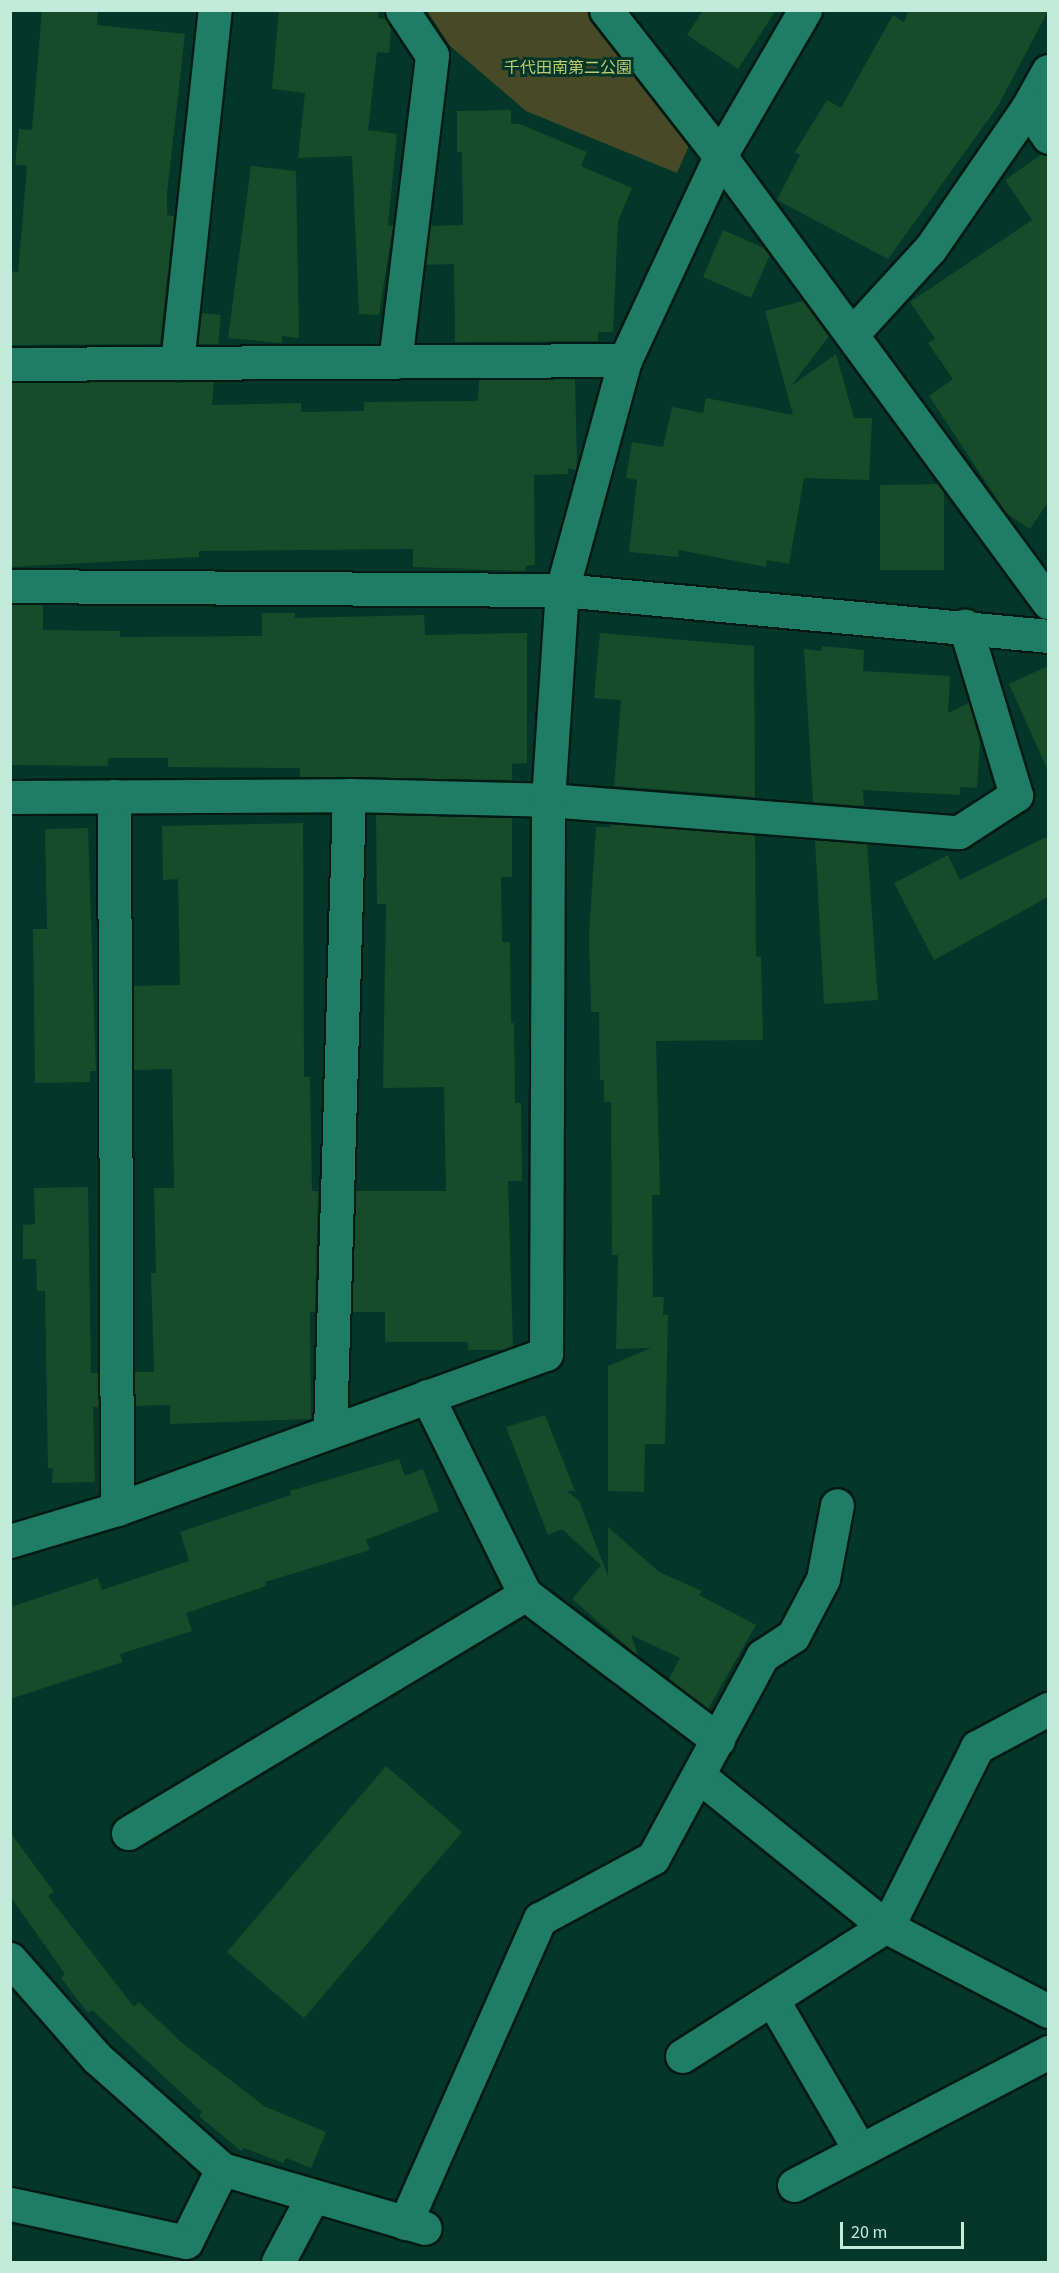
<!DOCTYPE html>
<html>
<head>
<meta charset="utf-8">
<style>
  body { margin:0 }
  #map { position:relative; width:1059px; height:2273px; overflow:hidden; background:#03372a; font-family:"Source Sans 3","Noto Sans JP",sans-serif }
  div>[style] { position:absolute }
  .green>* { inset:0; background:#484a27 }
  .building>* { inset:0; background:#164c29 }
  .roads { filter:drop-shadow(2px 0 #011b14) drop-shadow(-2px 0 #011b14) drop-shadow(0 2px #011b14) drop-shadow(0 -2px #011b14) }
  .minor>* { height:33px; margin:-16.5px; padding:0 16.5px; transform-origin:16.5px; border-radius:16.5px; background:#1f7d65 }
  span { translate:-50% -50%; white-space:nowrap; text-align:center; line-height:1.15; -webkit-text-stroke:6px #03372a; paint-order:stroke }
  .park-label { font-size:16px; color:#c3c970 }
  .frame { position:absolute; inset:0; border:12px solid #c2ebdc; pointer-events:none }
  .scale { position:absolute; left:840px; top:2222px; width:124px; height:27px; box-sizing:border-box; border:3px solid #c2ebdc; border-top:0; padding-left:8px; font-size:18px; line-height:21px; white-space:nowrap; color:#c2ebdc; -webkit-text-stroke:4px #03372a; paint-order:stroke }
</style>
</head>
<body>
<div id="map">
  <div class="green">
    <div style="clip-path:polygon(427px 11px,593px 11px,694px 134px,677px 173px,526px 111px,450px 46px)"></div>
  </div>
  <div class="building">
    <div style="clip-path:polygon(42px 10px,98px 12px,97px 25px,185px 34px,167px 194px,167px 215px,174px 216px,160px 344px,10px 345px,10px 271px,18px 272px,27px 166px,15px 165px,19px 129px,32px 130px)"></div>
    <div style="clip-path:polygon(279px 10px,379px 10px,378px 18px,386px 19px,391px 28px,389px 53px,377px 52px,368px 130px,397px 134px,388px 226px,393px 226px,379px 315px,359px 314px,352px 156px,298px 158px,305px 93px,272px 89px)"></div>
    <div style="clip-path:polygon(703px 10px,776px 10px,738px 69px,687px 35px)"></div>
    <div style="clip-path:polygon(909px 10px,1048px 11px,998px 106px,888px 259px,777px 200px,800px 155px,795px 152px,827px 100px,841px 108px,893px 15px,904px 22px)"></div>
    <div style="clip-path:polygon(511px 110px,511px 124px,520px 124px,587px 152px,581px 166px,632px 188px,618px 221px,613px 332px,598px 332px,598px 341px,455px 342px,454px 264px,426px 265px,430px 226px,463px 225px,462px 152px,457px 152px,457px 111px)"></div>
    <div style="clip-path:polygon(1042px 154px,1048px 156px,1048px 502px,1030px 529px,1006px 513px,929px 396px,953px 379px,928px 343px,935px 339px,910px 302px,1032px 220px,1005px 180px)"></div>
    <div style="clip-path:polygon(251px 166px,296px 171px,299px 338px,282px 336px,282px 343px,228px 338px)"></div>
    <div style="clip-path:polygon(723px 230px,764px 248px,770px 255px,751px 298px,703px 277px)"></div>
    <div style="clip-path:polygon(803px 301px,829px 336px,791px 386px,836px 354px,854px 418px,872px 418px,869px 480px,804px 478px,789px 564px,767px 560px,766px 567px,679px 550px,678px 557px,629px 552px,637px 480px,626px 478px,632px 442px,663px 447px,672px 407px,703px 413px,706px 398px,793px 415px,765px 311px)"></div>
    <div style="clip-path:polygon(201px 313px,221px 315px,218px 344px,198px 344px)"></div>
    <div style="clip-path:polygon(575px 379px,577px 465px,576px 470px,568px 468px,568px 474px,534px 475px,535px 565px,526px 566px,526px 571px,413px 567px,413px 549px,199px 551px,199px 557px,10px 567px,10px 383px,214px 381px,212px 405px,301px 403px,301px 412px,364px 411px,364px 402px,478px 401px,479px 380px)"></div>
    <div style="clip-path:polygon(938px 484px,944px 492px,944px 570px,880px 570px,880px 485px)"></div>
    <div style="clip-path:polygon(10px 605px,43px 605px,43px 630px,120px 631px,120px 637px,262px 636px,262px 613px,295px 613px,295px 618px,424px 615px,425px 635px,527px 633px,527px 763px,512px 764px,512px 780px,300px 777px,300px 768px,168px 767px,168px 758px,108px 758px,108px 766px,10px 765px)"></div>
    <div style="clip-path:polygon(600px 633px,754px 646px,755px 797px,614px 786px,621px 700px,594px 698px)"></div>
    <div style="clip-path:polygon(822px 646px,864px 650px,863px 671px,950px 676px,948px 713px,969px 703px,980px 740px,977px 788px,960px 787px,960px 795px,863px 790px,864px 806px,813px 802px,804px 649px,822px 651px)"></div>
    <div style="clip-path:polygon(1048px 666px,1048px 771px,1009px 684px)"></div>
    <div style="clip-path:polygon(376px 814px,512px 818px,512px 877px,501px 877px,502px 942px,510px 942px,511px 1023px,514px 1023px,515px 1103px,521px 1103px,522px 1181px,508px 1181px,513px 1346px,502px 1350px,468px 1350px,468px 1342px,385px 1342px,385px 1312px,352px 1312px,356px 1191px,446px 1191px,444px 1087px,383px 1088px,386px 904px,377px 904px)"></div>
    <div style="clip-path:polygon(303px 823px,304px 1077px,310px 1077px,312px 1191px,318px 1191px,315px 1312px,310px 1312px,311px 1419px,170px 1424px,170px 1405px,135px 1406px,135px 1372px,154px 1372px,151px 1273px,156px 1273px,154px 1188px,174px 1188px,172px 1069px,134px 1070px,134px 986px,180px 985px,178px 879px,163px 880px,162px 826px)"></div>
    <div style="clip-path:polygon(611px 824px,755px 835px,756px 957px,761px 956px,763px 1040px,656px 1041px,660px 1195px,652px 1195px,653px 1297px,664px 1297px,663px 1315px,668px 1315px,665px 1444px,645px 1444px,644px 1492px,608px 1491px,608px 1366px,651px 1348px,616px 1349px,618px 1255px,612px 1255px,611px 1102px,604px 1102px,604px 1080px,600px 1080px,599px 1012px,591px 1012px,589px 934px,596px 827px,611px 827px)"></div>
    <div style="clip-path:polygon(88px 828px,96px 1071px,90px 1071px,90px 1082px,35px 1083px,33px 929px,47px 929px,45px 829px)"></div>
    <div style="clip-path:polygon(1048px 836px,1048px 897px,934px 960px,894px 883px,948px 855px,960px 880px)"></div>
    <div style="clip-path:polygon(815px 840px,867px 844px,878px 1000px,824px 1004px)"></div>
    <div style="clip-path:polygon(88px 1187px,91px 1373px,98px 1373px,98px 1407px,93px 1407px,95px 1482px,52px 1483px,53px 1468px,48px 1468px,45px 1291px,37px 1291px,36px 1259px,23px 1259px,23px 1225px,35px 1224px,34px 1188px)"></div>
    <div style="clip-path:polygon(545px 1415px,575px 1491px,567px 1491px,579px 1501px,608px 1576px,608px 1527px,659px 1572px,702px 1591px,699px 1595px,756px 1625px,708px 1709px,669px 1679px,680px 1658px,631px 1635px,639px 1657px,572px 1599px,601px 1565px,562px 1529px,548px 1535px,506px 1427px)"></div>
    <div style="clip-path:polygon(399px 1459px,405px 1476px,423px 1469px,439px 1511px,366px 1540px,370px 1550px,265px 1582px,266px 1586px,186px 1613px,192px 1631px,120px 1654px,123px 1662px,10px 1699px,10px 1607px,98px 1578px,102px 1590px,189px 1561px,180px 1532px,291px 1495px,290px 1491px)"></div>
    <div style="clip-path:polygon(386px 1766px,462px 1832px,304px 2018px,227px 1952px)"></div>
    <div style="clip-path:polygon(10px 1832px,54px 1892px,48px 1896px,134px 2007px,139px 2002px,181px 2042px,264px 2106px,326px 2132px,311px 2168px,286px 2158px,283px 2163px,244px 2148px,241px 2151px,199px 2116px,202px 2112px,92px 2010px,88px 2013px,61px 1978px,65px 1974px,10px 1896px)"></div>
  </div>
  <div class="roads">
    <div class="minor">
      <div style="left:606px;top:10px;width:185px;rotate:52deg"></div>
      <div style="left:720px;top:156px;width:554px;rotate:53.67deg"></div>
      <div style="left:1048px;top:71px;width:41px;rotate:119.1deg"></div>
      <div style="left:1028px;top:107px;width:36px;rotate:56deg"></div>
      <div style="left:852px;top:334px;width:115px;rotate:-47.5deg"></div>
      <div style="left:930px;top:249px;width:173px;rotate:-55.4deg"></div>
      <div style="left:395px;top:362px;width:309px;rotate:-83.1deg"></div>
      <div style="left:432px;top:55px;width:54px;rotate:-123.7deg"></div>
      <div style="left:177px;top:363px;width:355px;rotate:-83.9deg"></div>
      <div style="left:10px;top:364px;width:615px;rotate:-0.37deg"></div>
      <div style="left:10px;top:586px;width:552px;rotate:0.42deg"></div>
      <div style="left:562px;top:590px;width:488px;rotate:5.4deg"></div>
      <div style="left:114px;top:796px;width:713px;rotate:89.76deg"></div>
      <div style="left:10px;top:797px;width:339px;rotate:-0.3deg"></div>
      <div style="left:349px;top:795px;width:199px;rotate:1.4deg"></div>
      <div style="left:548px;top:800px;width:412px;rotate:4.5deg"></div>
      <div style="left:959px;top:832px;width:68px;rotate:-33deg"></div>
      <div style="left:1016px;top:795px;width:177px;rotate:-106.8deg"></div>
      <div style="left:427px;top:1396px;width:221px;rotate:63.7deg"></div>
      <div style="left:525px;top:1594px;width:242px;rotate:37.1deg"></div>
      <div style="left:330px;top:1431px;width:636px;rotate:-88.29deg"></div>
      <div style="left:10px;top:1541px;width:112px;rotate:-16.7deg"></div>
      <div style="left:117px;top:1509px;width:456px;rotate:-19.9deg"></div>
      <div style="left:546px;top:1354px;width:554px;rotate:-89.79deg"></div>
      <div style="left:548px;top:800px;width:210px;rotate:-86.2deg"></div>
      <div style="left:562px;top:590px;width:238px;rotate:-74.7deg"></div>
      <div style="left:625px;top:360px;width:225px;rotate:-65deg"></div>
      <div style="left:720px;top:156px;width:169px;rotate:-59.8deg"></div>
      <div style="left:699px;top:1776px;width:239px;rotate:38.9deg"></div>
      <div style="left:885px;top:1926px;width:184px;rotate:27.5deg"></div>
      <div style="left:128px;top:1833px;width:463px;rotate:-31deg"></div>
      <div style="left:10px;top:1959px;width:132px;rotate:48.7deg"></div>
      <div style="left:97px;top:2058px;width:167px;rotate:41.6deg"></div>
      <div style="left:222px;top:2169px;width:81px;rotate:116.3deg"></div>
      <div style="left:186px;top:2242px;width:180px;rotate:-167.8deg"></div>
      <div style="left:772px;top:1999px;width:175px;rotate:59.8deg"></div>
      <div style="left:682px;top:2056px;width:244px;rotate:-32.5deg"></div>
      <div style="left:888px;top:1925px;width:199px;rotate:-63.4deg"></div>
      <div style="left:977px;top:1747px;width:81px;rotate:-28.2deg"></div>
      <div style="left:222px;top:2169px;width:211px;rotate:16.2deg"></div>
      <div style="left:794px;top:2185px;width:287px;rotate:-27.6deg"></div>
      <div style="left:405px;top:2223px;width:333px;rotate:-66.1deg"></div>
      <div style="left:540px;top:1919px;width:128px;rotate:-28.4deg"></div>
      <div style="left:653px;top:1858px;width:230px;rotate:-61.6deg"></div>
      <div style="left:762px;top:1656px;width:37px;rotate:-33deg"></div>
      <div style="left:793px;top:1636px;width:64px;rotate:-62.2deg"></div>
      <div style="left:823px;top:1579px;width:75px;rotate:-79.3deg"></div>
      <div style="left:278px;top:2262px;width:75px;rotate:-62.1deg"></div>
    </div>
  </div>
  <div class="park-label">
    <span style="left:568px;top:68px">千代田南第二公園</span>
  </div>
  <div class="frame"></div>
  <div class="scale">20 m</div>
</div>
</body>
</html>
